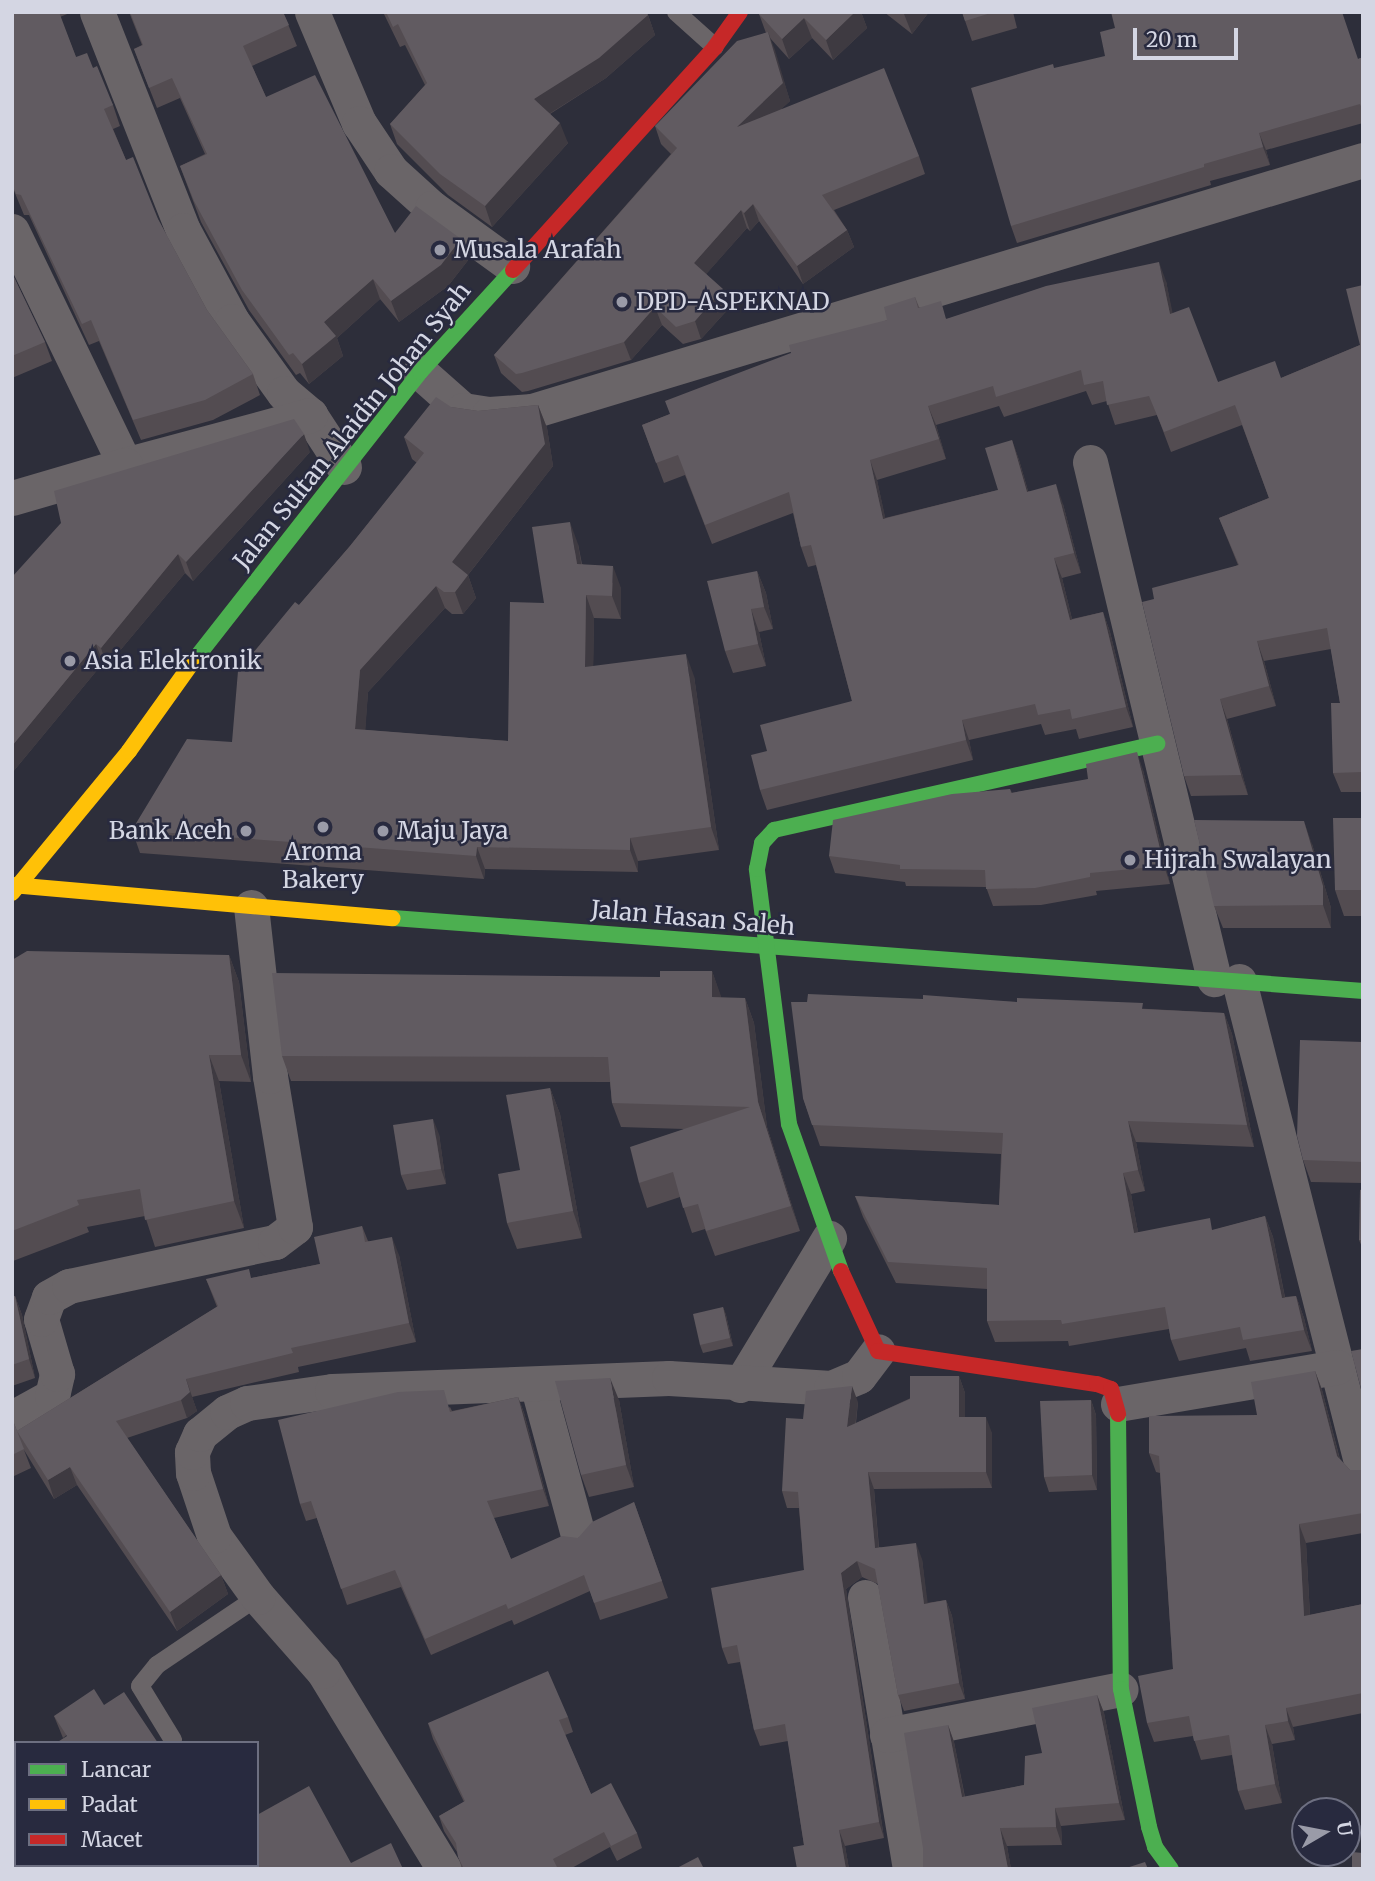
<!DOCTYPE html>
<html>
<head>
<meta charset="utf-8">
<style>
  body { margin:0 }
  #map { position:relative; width:1375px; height:1881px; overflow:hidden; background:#2d2e3a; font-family:Merriweather,serif }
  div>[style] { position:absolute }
  .lane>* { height:18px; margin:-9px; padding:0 9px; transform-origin:9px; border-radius:9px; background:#6a6568 }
  .street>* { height:35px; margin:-17.5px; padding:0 17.5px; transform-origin:17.5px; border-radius:17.5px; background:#6a6568 }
  .fast>* { height:16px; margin:-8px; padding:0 8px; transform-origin:8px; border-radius:8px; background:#4caf50 }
  .slow>* { height:16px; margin:-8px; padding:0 8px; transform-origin:8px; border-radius:8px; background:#ffc107 }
  .jam>* { height:16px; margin:-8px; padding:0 8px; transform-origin:8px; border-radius:8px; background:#c62828 }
  .wall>* { inset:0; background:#534c51 }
  .shaded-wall>* { inset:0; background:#3e3a41 }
  .building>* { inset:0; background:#615b61 }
  .dots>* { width:19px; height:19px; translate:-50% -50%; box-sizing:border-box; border:4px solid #282a3f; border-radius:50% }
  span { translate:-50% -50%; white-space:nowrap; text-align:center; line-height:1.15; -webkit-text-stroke:5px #282a3f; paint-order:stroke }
  .poi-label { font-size:24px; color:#d4d6e3 }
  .left { translate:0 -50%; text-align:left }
  .right { translate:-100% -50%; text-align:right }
  .street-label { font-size:24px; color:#d4d6e3 }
  .frame { position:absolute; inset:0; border:14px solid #d4d6e3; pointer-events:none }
  .legend { position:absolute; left:14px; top:1741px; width:245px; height:126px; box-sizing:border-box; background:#282a3f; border:2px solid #6d6f81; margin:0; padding:9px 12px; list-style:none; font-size:21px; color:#d4d6e3 }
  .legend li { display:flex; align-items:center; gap:14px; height:35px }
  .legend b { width:35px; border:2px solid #6d6f81 }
  .north { position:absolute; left:1291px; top:1797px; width:70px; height:70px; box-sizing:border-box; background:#282a3f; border:2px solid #6d6f81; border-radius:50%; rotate:80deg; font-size:19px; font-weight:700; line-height:28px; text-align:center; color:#d4d6e3 }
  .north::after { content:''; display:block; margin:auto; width:24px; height:32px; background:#9a9ba8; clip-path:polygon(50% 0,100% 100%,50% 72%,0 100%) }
  .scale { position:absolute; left:1133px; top:28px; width:105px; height:32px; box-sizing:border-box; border:4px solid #d4d6e3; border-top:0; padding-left:9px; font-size:21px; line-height:24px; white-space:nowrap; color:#d4d6e3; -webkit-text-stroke:5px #282a3f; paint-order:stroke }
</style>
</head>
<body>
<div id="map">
  <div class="lane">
    <div style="left:676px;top:12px;width:52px;rotate:41.9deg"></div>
    <div style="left:173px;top:1740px;width:63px;rotate:-121.4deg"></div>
    <div style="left:140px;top:1686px;width:27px;rotate:-51deg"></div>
    <div style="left:157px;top:1665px;width:122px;rotate:-34deg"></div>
  </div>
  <div class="street">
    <div style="left:97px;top:12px;width:234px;rotate:68.5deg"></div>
    <div style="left:183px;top:230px;width:103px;rotate:61.7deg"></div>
    <div style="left:232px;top:321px;width:89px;rotate:54.2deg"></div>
    <div style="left:284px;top:393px;width:34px;rotate:40deg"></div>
    <div style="left:310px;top:415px;width:62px;rotate:56.8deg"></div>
    <div style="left:312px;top:12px;width:121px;rotate:67.1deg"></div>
    <div style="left:359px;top:123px;width:58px;rotate:56.3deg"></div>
    <div style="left:391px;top:171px;width:55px;rotate:42.1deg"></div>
    <div style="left:432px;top:208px;width:99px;rotate:35.9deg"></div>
    <div style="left:12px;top:231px;width:260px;rotate:64.2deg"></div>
    <div style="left:125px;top:465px;width:192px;rotate:-15.1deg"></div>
    <div style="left:420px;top:372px;width:57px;rotate:41.5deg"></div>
    <div style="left:463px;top:410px;width:26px;rotate:9deg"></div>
    <div style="left:489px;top:414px;width:43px;rotate:-4deg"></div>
    <div style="left:532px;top:411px;width:868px;rotate:-16.81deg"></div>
    <div style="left:1090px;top:462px;width:532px;rotate:76.51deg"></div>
    <div style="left:12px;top:498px;width:118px;rotate:-16.3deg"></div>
    <div style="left:1239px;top:981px;width:504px;rotate:75.77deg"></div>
    <div style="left:537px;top:1384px;width:156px;rotate:74.8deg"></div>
    <div style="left:740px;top:1385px;width:172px;rotate:-58.8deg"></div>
    <div style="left:1118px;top:1404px;width:222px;rotate:-9.6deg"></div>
    <div style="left:12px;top:1418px;width:46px;rotate:-28.8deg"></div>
    <div style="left:52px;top:1396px;width:23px;rotate:-77deg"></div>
    <div style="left:57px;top:1374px;width:57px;rotate:-106.2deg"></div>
    <div style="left:41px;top:1319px;width:23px;rotate:-70deg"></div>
    <div style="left:49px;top:1297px;width:23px;rotate:-29deg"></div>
    <div style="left:69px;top:1286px;width:211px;rotate:-12.1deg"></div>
    <div style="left:275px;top:1242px;width:25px;rotate:-37deg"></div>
    <div style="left:295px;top:1227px;width:153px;rotate:-99.4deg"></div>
    <div style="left:270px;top:1076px;width:170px;rotate:-96.4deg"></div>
    <div style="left:865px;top:1597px;width:276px;rotate:80.6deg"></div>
    <div style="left:887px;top:1735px;width:238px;rotate:-11.1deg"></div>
    <div style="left:444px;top:1869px;width:232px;rotate:-121.4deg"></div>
    <div style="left:323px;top:1671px;width:98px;rotate:-131.3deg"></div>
    <div style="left:258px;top:1597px;width:75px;rotate:-125.8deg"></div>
    <div style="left:214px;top:1536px;width:66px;rotate:-108.4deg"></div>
    <div style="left:193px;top:1473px;width:21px;rotate:-93deg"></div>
    <div style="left:192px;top:1452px;width:20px;rotate:-66deg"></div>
    <div style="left:200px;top:1434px;width:35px;rotate:-39deg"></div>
    <div style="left:227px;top:1412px;width:22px;rotate:-24deg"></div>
    <div style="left:247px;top:1403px;width:86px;rotate:-8deg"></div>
    <div style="left:332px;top:1391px;width:337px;rotate:-2.2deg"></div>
    <div style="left:669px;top:1378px;width:162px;rotate:3.5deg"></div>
    <div style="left:831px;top:1388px;width:30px;rotate:-23deg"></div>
    <div style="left:859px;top:1376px;width:31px;rotate:-53deg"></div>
  </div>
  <div class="fast">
    <div style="left:192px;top:663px;width:370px;rotate:-51.9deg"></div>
    <div style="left:420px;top:372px;width:138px;rotate:-47.6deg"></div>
    <div style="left:393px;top:918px;width:973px;rotate:4.3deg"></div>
    <div style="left:841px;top:1271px;width:156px;rotate:-109.5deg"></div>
    <div style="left:789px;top:1124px;width:257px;rotate:-97.2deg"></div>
    <div style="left:757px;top:869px;width:26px;rotate:-79deg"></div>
    <div style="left:762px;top:843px;width:18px;rotate:-47deg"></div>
    <div style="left:774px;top:830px;width:393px;rotate:-12.7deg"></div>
    <div style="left:1118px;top:1414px;width:275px;rotate:89.4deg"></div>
    <div style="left:1121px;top:1689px;width:141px;rotate:78.5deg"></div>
    <div style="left:1149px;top:1827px;width:21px;rotate:73deg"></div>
    <div style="left:1155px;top:1847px;width:27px;rotate:54deg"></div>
  </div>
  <div class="slow">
    <div style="left:12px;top:885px;width:382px;rotate:5deg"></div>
    <div style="left:12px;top:893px;width:184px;rotate:-50.5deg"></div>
    <div style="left:129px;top:751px;width:108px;rotate:-54.4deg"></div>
  </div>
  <div class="jam">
    <div style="left:513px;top:270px;width:301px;rotate:-47.8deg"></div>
    <div style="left:715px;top:47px;width:43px;rotate:-54.5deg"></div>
    <div style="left:841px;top:1271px;width:88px;rotate:65.2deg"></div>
    <div style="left:878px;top:1351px;width:221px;rotate:8.6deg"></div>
    <div style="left:1097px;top:1384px;width:15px;rotate:20deg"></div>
    <div style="left:1111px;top:1389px;width:26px;rotate:74deg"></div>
  </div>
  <div class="wall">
    <div style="clip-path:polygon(12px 12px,72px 12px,60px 17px,76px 57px,93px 68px,113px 105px,120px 126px,113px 129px,126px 160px,207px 310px,253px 374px,260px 395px,213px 420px,141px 440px,99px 341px,89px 345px,29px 215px,24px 215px,12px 186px)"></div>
    <div style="clip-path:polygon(129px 12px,283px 12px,297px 46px,252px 66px,266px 97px,395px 233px,469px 259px,448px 286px,399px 322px,380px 299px,337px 338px,343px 356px,309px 384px,300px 373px,296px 375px,249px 310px,201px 222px,180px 166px,205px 154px,180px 98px,157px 108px,134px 49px,142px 45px)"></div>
    <div style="clip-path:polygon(383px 12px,646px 12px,648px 15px,655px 35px,606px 78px,550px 114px,568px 143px,492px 227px,448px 195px,397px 144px,390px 124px,425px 85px,405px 45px,400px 47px)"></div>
    <div style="clip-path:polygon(761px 12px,861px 12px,867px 28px,833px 60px,812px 38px,789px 59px,770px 38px,790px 101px,781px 109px,919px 156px,925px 174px,834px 210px,847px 230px,854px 247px,803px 284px,759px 221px,750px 231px,747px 228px,706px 274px,730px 307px,701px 339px,683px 344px,662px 325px,631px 360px,528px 391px,522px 392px,501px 373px,494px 355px,671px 154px,661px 144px,655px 126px,766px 33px,759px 14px)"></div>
    <div style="clip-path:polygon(884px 12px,929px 12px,912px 34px)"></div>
    <div style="clip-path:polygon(962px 12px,1013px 12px,1017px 28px,972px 41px)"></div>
    <div style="clip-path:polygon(1363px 57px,1363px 123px,1266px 150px,1270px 165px,1210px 181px,1211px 185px,1017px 243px,1011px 226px,1055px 68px,1358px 59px)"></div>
    <div style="clip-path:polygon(12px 273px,45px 342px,52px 361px,12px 378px)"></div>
    <div style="clip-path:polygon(1166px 281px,1172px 313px,1218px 382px,1281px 378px,1360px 345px,1363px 285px,1363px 792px,1341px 792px,1333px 773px,1340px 703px,1331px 649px,1264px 661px,1276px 706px,1227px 719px,1248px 795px,1191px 796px,1184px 776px,1154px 599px,1238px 565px,1219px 518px,1269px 498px,1242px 425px,1171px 452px,1157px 415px,1115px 425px,1107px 401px,1092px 405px,1086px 391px,1004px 417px,999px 406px,936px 425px,946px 459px,877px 480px,885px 518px,998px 490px,1012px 440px,1019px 460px,1028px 491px,1063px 504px,1081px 573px,1062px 578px,1072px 619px,1103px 612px,1110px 632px,1133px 727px,1079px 739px,1076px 729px,1045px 735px,1041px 724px,969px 740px,973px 760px,767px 810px,760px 790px,767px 751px,852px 701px,816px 565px,808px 567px,801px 547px,793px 513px,712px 544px,685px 475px,664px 483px,642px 425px,670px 414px,887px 320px,915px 297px,919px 307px,947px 319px)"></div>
    <div style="clip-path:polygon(538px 405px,547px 428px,553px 466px,468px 575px,476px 598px,463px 614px,452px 614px,445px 608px,368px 692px,365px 730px,508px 741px,544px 603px,578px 544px,582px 564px,621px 588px,621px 619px,594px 618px,593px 666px,694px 676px,719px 850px,638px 861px,638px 872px,485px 869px,484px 879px,140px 853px,132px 830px,232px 742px,299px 605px,350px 546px,417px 463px,412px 459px,404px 437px,451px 407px,478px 411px)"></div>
    <div style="clip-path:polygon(310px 452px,193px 581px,185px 573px,107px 666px,103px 663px,12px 773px,12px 577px)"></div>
    <div style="clip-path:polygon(757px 571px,766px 593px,773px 629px,759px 632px,766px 666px,733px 673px,725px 651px)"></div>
    <div style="clip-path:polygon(1143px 770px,1170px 884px,1096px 891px,1097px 895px,1041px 905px,993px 906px,986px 887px,906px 886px,905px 882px,835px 873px,829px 856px,1010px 789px,1012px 793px)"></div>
    <div style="clip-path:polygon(1363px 818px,1363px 916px,1344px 916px,1335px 890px)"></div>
    <div style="clip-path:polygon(1312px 844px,1331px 908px,1331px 928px,1223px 928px,1214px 906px)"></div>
    <div style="clip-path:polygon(229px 955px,239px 982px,251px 1082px,219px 1081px,244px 1228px,155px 1247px,145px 1216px,87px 1227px,89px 1232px,13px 1261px,12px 960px)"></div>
    <div style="clip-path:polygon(712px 971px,721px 998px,745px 998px,754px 1023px,767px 1127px,800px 1231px,715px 1256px,705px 1229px,692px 1233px,680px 1197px,647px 1208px,639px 1183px,684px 1129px,621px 1127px,612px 1103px,610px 1082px,291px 1081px,282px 1056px,660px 977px)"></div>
    <div style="clip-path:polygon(923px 999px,1017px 1002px,1224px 1013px,1232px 1034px,1254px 1147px,1136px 1142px,1145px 1191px,1131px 1194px,1138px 1232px,1214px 1230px,1265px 1216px,1273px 1237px,1285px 1297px,1296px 1296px,1304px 1318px,1312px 1351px,1250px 1361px,1246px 1348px,1179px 1361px,1171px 1340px,1169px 1329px,1069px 1346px,1068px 1341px,995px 1342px,987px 1321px,987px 1289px,896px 1283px,863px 1217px,855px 1196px,999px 1205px,1001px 1154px,820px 1146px,803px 1098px,807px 1002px)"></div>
    <div style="clip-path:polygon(1363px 1042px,1363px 1183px,1311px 1182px,1303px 1160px)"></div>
    <div style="clip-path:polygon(550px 1088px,560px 1114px,582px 1238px,517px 1249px,507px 1223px,520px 1170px)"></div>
    <div style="clip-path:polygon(439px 1134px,446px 1184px,407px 1190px,401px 1175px)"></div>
    <div style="clip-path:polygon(1363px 1189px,1363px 1249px,1359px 1240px)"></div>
    <div style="clip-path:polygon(362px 1226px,368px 1241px,399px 1255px,416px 1342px,298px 1367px,299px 1372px,192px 1397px,197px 1411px,187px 1418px,127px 1438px,221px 1575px,228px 1594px,177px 1631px,77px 1485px,54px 1499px,24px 1450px,31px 1468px,12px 1477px,12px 1418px,17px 1431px,217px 1307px,206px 1279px,252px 1278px,320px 1264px)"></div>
    <div style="clip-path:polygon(15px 1296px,22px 1315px,35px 1378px,12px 1386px,12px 1297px)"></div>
    <div style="clip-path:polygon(723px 1307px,726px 1315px,733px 1346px,703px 1353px,700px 1345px)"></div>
    <div style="clip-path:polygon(1315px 1371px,1322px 1390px,1340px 1459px,1350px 1470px,1362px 1470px,1363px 1469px,1363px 1533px,1306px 1543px,1310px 1615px,1363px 1604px,1363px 1713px,1293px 1727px,1295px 1740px,1272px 1744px,1282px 1803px,1245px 1810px,1238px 1791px,1232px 1755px,1201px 1760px,1193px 1736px,1154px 1742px,1147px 1723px,1173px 1669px,1160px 1473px,1156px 1472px,1149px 1453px,1257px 1415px)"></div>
    <div style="clip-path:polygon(959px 1376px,965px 1393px,965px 1417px,992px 1433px,992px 1488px,874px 1489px,879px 1547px,922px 1559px,927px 1603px,946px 1600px,952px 1616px,965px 1699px,904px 1711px,898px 1695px,878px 1584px,862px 1577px,846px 1589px,884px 1838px,845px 1846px,849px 1869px,797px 1869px,804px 1845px,788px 1741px,760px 1746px,754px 1730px,740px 1662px,728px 1664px,722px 1648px,804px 1570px,799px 1508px,787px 1508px,782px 1491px,803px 1419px,858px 1402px,856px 1423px)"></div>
    <div style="clip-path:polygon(518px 1397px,524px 1413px,549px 1506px,494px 1518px,511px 1559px,578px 1538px,634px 1502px,668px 1598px,600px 1620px,590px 1591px,514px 1625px,512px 1620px,431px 1655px,401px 1587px,347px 1605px,317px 1518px,306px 1521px,300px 1504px,450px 1407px,452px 1411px)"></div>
    <div style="clip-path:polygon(619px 1400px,634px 1487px,589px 1497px,581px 1475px)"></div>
    <div style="clip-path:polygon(1091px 1400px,1096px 1415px,1097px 1490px,1049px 1492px,1044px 1477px)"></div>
    <div style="clip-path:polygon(1097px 1695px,1104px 1713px,1125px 1820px,1061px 1826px,1062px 1845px,1007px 1846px,1011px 1869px,923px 1869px,948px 1725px,954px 1742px,965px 1797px,1024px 1785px,1042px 1753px)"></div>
    <div style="clip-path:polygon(104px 1705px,63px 1738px,54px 1716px)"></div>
    <div style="clip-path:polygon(568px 1717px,573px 1732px,565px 1735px,591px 1794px,637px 1833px,642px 1848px,617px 1861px,610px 1847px,570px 1869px,462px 1869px,457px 1852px,444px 1831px,439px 1816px,464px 1802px,433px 1739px,428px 1723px)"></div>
  </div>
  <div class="shaded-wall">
    <div style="clip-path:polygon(855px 12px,861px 12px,867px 28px,833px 60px,826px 40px)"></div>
    <div style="clip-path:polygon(906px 12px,929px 12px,912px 34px,904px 14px)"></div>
    <div style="clip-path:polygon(648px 15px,655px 35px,606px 78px,541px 119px,534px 99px)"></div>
    <div style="clip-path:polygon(804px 18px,812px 38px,789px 59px,782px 39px)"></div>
    <div style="clip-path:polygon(768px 32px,775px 50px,790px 101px,743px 145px,737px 127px)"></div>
    <div style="clip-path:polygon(560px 123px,568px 143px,492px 227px,485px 206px)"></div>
    <div style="clip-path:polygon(1259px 133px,1266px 150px,1270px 165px,1263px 147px)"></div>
    <div style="clip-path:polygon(753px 204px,759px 221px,750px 231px,744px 213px)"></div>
    <div style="clip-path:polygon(741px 210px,747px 228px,701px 280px,694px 263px)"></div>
    <div style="clip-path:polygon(847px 230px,854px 247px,803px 284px,797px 266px)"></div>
    <div style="clip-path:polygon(461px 239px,469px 259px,448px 286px,399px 322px,391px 301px)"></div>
    <div style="clip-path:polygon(1159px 262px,1166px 281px,1177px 334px,1170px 314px)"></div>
    <div style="clip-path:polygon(373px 279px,380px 299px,337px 338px,343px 356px,309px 384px,302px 364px,324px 322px)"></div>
    <div style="clip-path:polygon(723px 289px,730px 307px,701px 339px,695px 321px)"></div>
    <div style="clip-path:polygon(655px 307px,662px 325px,631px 360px,624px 342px)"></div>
    <div style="clip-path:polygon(538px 405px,547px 428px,553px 466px,460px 585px,452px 562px)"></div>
    <div style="clip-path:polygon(928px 406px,936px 425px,946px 459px,939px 439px)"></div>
    <div style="clip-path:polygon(304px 434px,310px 452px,193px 581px,186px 562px)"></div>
    <div style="clip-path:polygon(1012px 440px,1019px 460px,1034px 511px,1027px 492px)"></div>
    <div style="clip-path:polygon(870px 460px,877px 480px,890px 539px,883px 519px)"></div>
    <div style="clip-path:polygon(1056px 484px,1063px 504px,1081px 573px,1074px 553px)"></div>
    <div style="clip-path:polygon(570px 522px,578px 544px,585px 587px,577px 564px)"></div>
    <div style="clip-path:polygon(178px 554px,185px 573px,107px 666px,101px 648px)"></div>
    <div style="clip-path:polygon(1054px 558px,1062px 578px,1077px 640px,1070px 620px)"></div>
    <div style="clip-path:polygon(613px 566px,621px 588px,621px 619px,612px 596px)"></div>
    <div style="clip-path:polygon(757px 571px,766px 593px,773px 629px,764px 607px)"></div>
    <div style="clip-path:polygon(468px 575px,476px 598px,463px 614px,455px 592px)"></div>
    <div style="clip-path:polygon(436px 586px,445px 608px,368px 692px,364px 751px,355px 729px,360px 670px)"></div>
    <div style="clip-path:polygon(586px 595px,594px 618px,593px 689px,585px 667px)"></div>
    <div style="clip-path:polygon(751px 609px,759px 632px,766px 666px,758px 644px)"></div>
    <div style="clip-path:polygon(1103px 612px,1110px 632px,1133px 727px,1126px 707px)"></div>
    <div style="clip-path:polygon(1257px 641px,1264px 661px,1276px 706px,1269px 686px)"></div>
    <div style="clip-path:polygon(96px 644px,103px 663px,12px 773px,12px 746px)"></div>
    <div style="clip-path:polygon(686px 654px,694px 676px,719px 850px,711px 827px)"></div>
    <div style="clip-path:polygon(1220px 699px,1227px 719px,1248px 795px,1241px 775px)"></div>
    <div style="clip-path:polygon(962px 720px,969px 740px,973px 760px,966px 740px)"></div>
    <div style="clip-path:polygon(1137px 752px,1143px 770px,1170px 884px,1164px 866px)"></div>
    <div style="clip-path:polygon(1304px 821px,1312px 844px,1331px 908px,1331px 928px,1323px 905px)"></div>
    <div style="clip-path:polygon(630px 838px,638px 861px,638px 872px,630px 850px)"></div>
    <div style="clip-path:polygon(477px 847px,485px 869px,484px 879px,476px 856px)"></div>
    <div style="clip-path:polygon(229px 955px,239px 982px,251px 1082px,241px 1055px)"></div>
    <div style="clip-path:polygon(712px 971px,721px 996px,721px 1022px,712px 997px)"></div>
    <div style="clip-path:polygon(745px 998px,754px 1023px,767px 1127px,800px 1231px,791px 1206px,758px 1102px)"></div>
    <div style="clip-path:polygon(1224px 1013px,1232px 1034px,1254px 1147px,1247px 1125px)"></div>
    <div style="clip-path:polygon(209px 1055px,219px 1081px,244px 1228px,234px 1201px)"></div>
    <div style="clip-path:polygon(550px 1088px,560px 1114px,582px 1238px,573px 1211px)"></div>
    <div style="clip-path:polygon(433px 1119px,439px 1134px,446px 1184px,441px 1169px)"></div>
    <div style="clip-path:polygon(1128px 1121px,1136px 1142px,1145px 1191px,1138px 1170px)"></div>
    <div style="clip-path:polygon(1123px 1173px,1131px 1194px,1142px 1254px,1134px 1233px)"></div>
    <div style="clip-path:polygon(1265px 1216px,1273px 1237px,1289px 1319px,1282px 1298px)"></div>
    <div style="clip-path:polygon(392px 1237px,399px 1255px,416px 1342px,409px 1323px)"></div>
    <div style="clip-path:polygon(15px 1296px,22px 1315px,35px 1378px,29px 1359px)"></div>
    <div style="clip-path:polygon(1296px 1296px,1304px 1318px,1312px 1351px,1304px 1330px)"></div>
    <div style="clip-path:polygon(723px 1307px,726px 1315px,733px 1346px,730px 1338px)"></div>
    <div style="clip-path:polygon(1315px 1371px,1322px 1390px,1344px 1476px,1337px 1456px)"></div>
    <div style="clip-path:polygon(959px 1376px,965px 1393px,965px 1433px,959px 1417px)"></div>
    <div style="clip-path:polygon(610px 1378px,619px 1400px,634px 1487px,626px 1465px)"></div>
    <div style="clip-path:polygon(186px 1379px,197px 1411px,187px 1418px,181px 1400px)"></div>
    <div style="clip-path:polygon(852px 1386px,858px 1402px,853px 1443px,847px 1427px)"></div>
    <div style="clip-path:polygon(518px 1397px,524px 1413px,549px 1506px,543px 1489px)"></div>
    <div style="clip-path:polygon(1091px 1400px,1096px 1415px,1097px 1490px,1092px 1475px)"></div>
    <div style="clip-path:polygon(986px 1417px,992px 1433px,992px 1488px,986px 1472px)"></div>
    <div style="clip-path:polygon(70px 1467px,77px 1485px,54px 1499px,48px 1480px)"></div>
    <div style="clip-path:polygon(868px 1472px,874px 1489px,880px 1564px,875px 1548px)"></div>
    <div style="clip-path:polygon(1299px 1524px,1306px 1543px,1311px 1635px,1304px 1616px)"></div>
    <div style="clip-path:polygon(916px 1543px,922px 1559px,930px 1620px,924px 1604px)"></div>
    <div style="clip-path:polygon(857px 1561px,862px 1577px,846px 1589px,884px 1838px,879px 1822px,841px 1573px)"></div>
    <div style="clip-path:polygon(221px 1575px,228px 1594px,177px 1631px,170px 1612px)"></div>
    <div style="clip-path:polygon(946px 1600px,952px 1616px,965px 1699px,959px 1683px)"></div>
    <div style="clip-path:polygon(1097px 1695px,1104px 1713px,1125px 1820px,1119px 1803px)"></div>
    <div style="clip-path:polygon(1286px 1708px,1293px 1727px,1295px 1740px,1288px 1721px)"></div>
    <div style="clip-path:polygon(948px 1725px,954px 1742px,968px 1815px,962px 1797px)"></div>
    <div style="clip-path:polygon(1265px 1725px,1272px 1744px,1282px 1803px,1275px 1784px)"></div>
    <div style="clip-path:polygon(1055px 1808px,1061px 1826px,1062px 1845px,1056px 1827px)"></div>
    <div style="clip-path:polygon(1000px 1828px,1007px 1846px,1011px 1869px,1008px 1869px)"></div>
    <div style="clip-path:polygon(839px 1830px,845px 1846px,849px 1869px,846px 1869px)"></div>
  </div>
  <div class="building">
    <div style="clip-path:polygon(12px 12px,59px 12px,76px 57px,87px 53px,93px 68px,97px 66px,113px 105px,104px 109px,126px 160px,133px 157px,158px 219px,207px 310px,253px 374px,205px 400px,133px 420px,91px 320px,82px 324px,21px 195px,16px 194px,12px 184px)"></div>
    <div style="clip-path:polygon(130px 12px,283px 12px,289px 25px,243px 46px,266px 97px,315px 75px,395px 233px,416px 206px,461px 239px,441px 265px,391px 301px,373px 279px,324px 322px,336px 336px,302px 364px,293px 353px,289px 355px,242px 290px,194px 201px,180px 166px,207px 154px,172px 78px,149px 88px,134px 49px,143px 45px)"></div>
    <div style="clip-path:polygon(386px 12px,646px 12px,648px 15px,599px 58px,534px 99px,560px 123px,485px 206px,440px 174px,390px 124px,427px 83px,398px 24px,393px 27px)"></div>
    <div style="clip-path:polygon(761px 12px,855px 12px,826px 40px,804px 18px,782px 39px,759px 14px)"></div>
    <div style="clip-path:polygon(962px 12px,994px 12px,965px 21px)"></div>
    <div style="clip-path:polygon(1111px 12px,1342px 12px,1358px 59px,1363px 57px,1363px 111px,1360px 104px,1259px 133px,1263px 147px,1204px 164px,1204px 167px,1011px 226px,971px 88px,1053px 64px,1054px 68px,1105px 56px,1100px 32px,1115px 28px)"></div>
    <div style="clip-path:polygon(768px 32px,783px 83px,737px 127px,884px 68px,919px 156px,822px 195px,847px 230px,797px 266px,753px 204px,744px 213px,741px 210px,694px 263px,723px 289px,695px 321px,676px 327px,655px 307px,624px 342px,522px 373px,516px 374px,494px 355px,677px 148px,655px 126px,737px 41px)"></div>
    <div style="clip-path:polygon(1159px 262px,1170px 314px,1189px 307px,1218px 382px,1275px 361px,1281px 378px,1360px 345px,1346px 289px,1363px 285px,1363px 480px,1361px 481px,1363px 491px,1363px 772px,1333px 773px,1331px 703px,1340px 703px,1327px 628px,1257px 641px,1269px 686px,1220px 699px,1241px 775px,1184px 776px,1142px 602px,1154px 599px,1152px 588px,1239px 565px,1219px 518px,1269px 498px,1235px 405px,1164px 432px,1149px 396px,1107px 405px,1103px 381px,1084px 385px,1081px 370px,996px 397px,993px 386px,928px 406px,939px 439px,870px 460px,883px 519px,998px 490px,985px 448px,1012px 440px,1027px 492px,1056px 484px,1074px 553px,1054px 558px,1070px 620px,1103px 612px,1126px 707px,1072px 719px,1070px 709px,1038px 715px,1035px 704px,962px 720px,966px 740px,760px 790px,751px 755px,767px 751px,760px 725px,852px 701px,811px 545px,801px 547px,789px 492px,705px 525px,678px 455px,656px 463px,642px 425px,670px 414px,665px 401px,791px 353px,789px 345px,887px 320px,884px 307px,915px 297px,918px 308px,941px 301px,946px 319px,1046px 286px)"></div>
    <div style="clip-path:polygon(12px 273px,45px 342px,12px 356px)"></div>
    <div style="clip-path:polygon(436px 397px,451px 407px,478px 411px,538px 405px,545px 444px,452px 562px,468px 575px,455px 592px,444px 592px,436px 586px,360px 670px,355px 729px,508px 741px,510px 602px,544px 603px,532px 527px,570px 522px,577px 564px,613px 566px,612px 596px,586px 595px,585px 667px,686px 654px,711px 827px,630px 838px,630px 850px,477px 847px,476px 856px,132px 830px,187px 739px,232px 742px,238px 671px,295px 602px,299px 605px,350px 546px,424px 453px,404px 437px)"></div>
    <div style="clip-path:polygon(294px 419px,304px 434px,186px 562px,178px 554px,101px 648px,96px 644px,12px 746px,12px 577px,61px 523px,54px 491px)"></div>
    <div style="clip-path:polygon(757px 571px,764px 607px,751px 609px,758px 644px,725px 651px,707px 581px)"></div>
    <div style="clip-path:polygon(1137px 752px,1164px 866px,1090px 873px,1090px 877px,1035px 888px,986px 889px,985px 870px,900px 869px,900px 865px,829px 856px,833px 820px,952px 794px,1010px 789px,1011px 793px,1088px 779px,1086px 764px)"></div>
    <div style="clip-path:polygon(1333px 818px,1363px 818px,1363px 890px,1335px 890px)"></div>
    <div style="clip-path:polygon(1194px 820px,1304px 821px,1323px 886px,1323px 905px,1214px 906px)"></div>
    <div style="clip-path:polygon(27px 951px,229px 955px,241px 1055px,209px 1055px,234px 1201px,145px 1220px,140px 1189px,77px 1200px,79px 1205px,12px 1231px,12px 960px)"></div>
    <div style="clip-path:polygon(660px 971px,712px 971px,712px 997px,745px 998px,758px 1102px,791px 1206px,706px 1231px,698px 1204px,683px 1208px,673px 1172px,639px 1183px,630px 1147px,750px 1107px,612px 1103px,608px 1057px,282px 1056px,272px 973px,660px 977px)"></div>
    <div style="clip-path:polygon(808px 994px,923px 999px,923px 995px,1017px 1002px,1017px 998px,1143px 1003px,1142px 1009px,1224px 1013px,1247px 1125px,1128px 1121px,1138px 1170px,1123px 1173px,1134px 1233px,1210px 1218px,1212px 1230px,1265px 1216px,1282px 1298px,1296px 1296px,1304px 1330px,1243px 1340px,1240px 1327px,1171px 1340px,1165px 1307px,1062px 1324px,1061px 1320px,987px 1321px,987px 1268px,888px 1262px,855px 1196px,999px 1205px,1003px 1133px,812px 1125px,803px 1098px,791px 1002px,807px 1002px)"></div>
    <div style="clip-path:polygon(1300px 1040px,1363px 1042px,1363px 1162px,1303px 1160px,1297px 1136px)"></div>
    <div style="clip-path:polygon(550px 1088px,573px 1211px,507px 1223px,498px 1174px,520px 1170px,506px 1095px)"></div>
    <div style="clip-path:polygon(433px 1119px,441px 1169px,401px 1175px,393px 1125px)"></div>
    <div style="clip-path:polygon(1363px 1189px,1363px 1240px,1359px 1240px,1360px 1190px)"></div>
    <div style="clip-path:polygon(362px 1226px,365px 1242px,392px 1237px,409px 1323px,291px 1348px,293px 1353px,186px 1379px,190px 1392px,181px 1400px,116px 1421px,221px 1575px,170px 1612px,70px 1467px,48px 1480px,17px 1431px,24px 1449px,12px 1455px,12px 1418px,17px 1431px,218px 1306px,206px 1279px,249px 1269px,251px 1278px,320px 1264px,314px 1237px)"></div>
    <div style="clip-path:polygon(15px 1296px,29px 1359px,12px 1365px,12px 1297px)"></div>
    <div style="clip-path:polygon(723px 1307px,730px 1338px,700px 1345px,693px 1314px)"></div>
    <div style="clip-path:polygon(1363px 1349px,1363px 1396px,1351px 1351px)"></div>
    <div style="clip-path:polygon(1315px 1371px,1337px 1456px,1350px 1470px,1362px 1470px,1363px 1469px,1363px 1513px,1299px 1524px,1304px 1616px,1363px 1604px,1363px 1665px,1361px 1665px,1363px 1674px,1363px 1693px,1286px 1708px,1288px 1721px,1265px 1725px,1275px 1784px,1238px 1791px,1229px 1735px,1194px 1741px,1189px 1716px,1147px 1723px,1138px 1676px,1173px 1669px,1159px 1456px,1149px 1453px,1149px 1416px,1257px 1415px,1251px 1382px)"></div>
    <div style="clip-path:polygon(910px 1376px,959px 1376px,959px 1417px,986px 1417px,986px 1472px,868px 1472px,875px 1548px,916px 1543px,924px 1604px,946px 1600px,959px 1683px,898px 1695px,875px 1569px,857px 1561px,841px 1573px,879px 1822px,839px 1830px,846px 1869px,797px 1869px,793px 1847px,804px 1845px,785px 1724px,754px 1730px,737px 1645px,722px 1648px,711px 1588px,804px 1570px,798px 1492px,782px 1491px,786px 1418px,803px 1419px,806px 1391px,852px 1386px,847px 1427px,910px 1399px)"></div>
    <div style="clip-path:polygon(610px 1378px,626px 1465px,581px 1475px,555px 1381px)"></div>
    <div style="clip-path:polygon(444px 1390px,450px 1412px,518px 1397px,543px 1489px,487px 1501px,511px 1559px,562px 1536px,578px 1538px,592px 1522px,634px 1502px,662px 1581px,594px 1603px,584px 1575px,508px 1609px,506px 1604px,425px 1639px,395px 1570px,341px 1589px,311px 1501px,300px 1504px,278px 1420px,398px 1392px)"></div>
    <div style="clip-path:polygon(1091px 1400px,1092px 1475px,1044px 1477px,1040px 1401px)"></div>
    <div style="clip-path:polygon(548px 1671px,568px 1717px,559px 1720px,591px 1794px,611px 1783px,637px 1833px,611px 1846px,604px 1832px,553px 1859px,558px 1869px,464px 1869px,458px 1857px,456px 1843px,439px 1816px,465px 1801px,428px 1723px)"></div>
    <div style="clip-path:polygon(94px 1689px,104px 1705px,124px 1692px,158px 1743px,56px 1743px,67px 1736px,54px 1716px)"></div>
    <div style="clip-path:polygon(1097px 1695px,1119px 1803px,1055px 1808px,1056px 1827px,1000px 1828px,1008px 1869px,923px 1869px,923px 1848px,904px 1733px,948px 1725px,962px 1797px,1024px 1785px,1025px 1756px,1042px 1753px,1032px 1708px)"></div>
    <div style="clip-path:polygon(309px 1786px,351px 1863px,391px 1843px,403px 1869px,187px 1869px,185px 1865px,257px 1865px,257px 1815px)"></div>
    <div style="clip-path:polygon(1352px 1852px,1363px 1853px,1363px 1869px,1352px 1869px)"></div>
    <div style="clip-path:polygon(698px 1857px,704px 1869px,675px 1869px)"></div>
    <div style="clip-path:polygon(1145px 1862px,1148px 1869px,1123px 1869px)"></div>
  </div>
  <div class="dots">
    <div style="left:440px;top:250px;background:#9a9ba8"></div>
    <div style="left:622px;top:302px;background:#9a9ba8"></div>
    <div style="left:70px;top:661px;background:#9a9ba8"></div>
    <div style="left:323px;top:827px;background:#9a9ba8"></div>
    <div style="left:246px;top:831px;background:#9a9ba8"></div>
    <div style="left:383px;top:831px;background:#9a9ba8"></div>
    <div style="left:1130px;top:860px;background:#9a9ba8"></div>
  </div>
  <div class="poi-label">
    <span class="left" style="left:454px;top:250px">Musala Arafah</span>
    <span class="left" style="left:636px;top:302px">DPD-ASPEKNAD</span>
    <span class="left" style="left:84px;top:661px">Asia Elektronik</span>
    <span class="right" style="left:232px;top:831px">Bank Aceh</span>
    <span class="left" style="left:397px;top:831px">Maju Jaya</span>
    <span style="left:323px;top:866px">Aroma<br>Bakery</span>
    <span class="left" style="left:1144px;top:860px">Hijrah Swalayan</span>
  </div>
  <div class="street-label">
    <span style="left:352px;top:426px;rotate:-51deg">Jalan Sultan Alaidin Johan Syah</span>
    <span style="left:693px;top:918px;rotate:5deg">Jalan Hasan Saleh</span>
  </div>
  <div class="frame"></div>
  <ul class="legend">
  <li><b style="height:9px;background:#4caf50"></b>Lancar</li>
  <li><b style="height:9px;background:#ffc107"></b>Padat</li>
  <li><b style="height:9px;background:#c62828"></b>Macet</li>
  </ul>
  <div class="north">U</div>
  <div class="scale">20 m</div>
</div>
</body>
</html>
